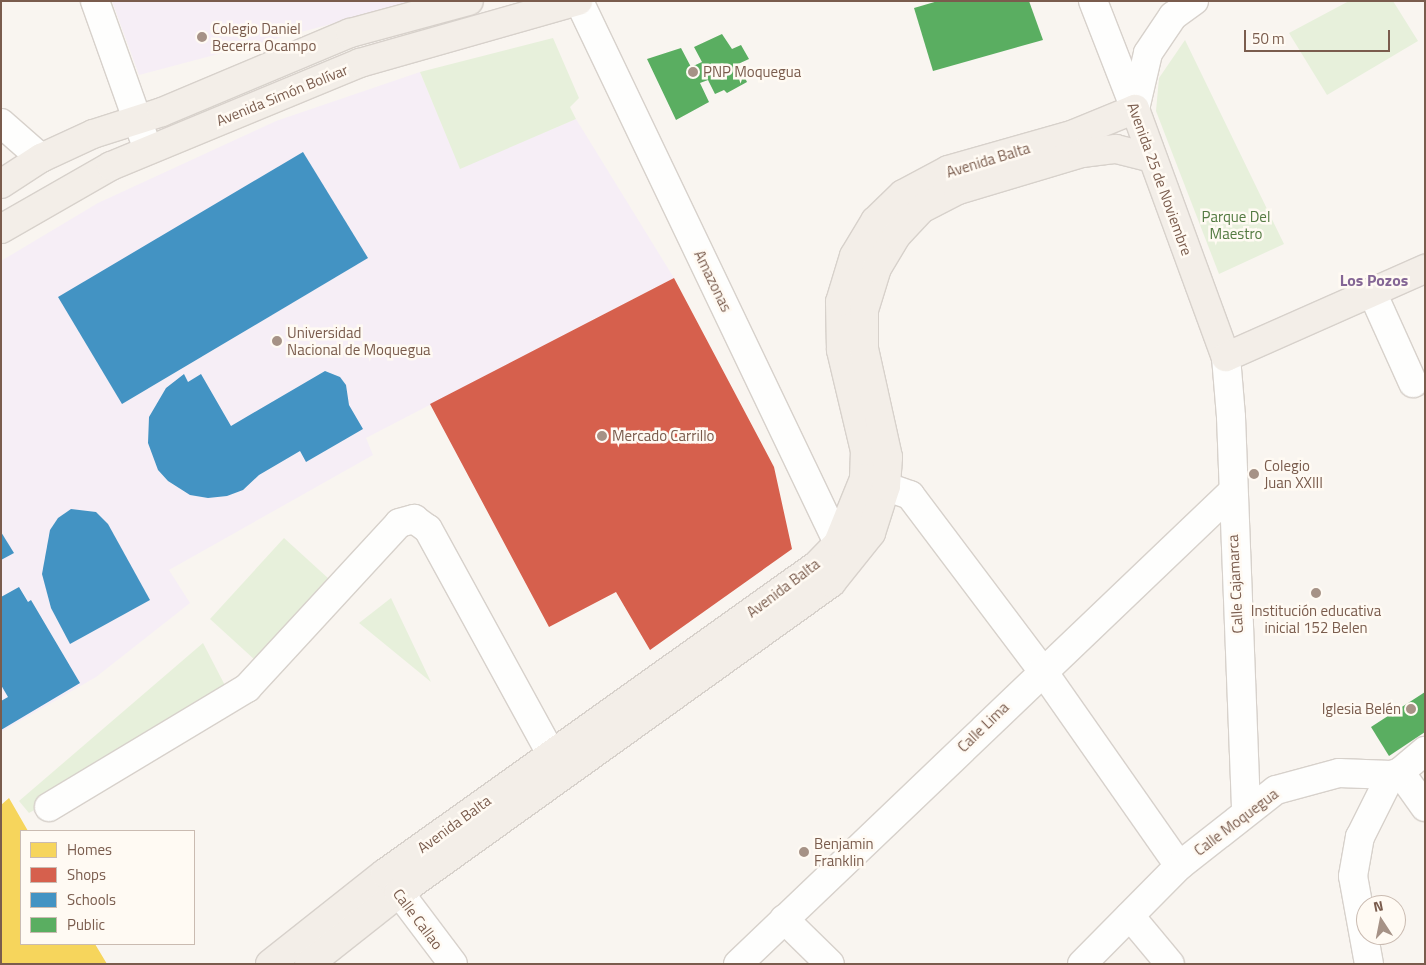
<!DOCTYPE html>
<html>
<head>
<meta charset="utf-8">
<style>
  body { margin:0 }
  #map { position:relative; width:1426px; height:965px; overflow:hidden; background:#f9f5f0; font-family:"Titillium Web",sans-serif }
  div>[style] { position:absolute }
  .education>* { inset:0; background:#f6eef6 }
  .green>* { inset:0; background:#e7f0db }
  .homes>* { inset:0; background:#f6d55c }
  .shops>* { inset:0; background:#d6604d }
  .schools>* { inset:0; background:#4393c3 }
  .public>* { inset:0; background:#5aae61 }
  .roads { filter:drop-shadow(1px 0 #d7d1cb) drop-shadow(-1px 0 #d7d1cb) drop-shadow(0 1px #d7d1cb) drop-shadow(0 -1px #d7d1cb) }
  .minor>* { height:28px; margin:-14px; padding:0 14px; transform-origin:14px; border-radius:14px; background:#fefefd }
  .major>* { height:28px; margin:-14px; padding:0 14px; transform-origin:14px; border-radius:14px; background:#f3eee8 }
  .dots>* { width:14px; height:14px; translate:-50% -50%; box-sizing:border-box; border:2px solid #fffaf3; border-radius:50% }
  span { translate:-50% -50%; white-space:nowrap; text-align:center; line-height:1.15; -webkit-text-stroke:5px #fffaf3; paint-order:stroke }
  .poi-label { font-size:15px; color:#7a5c4d }
  .left { translate:0 -50%; text-align:left }
  .right { translate:-100% -50%; text-align:right }
  .street-label { font-size:15px; color:#7a5c4d }
  .park-label { font-size:15px; color:#537a41 }
  .neighbourhood-label { font-size:16px; color:#846695; font-weight:700 }
  .frame { position:absolute; inset:0; border:2px solid #7a5c4d; pointer-events:none }
  .legend { position:absolute; left:20px; top:830px; width:175px; height:115px; box-sizing:border-box; background:#fffaf3; border:1px solid #cabbb1; margin:0; padding:6px 9px; list-style:none; font-size:15px; color:#7a5c4d }
  .legend li { display:flex; align-items:center; gap:10px; height:25px }
  .legend b { width:25px; border:1px solid #cabbb1 }
  .north { position:absolute; left:1356px; top:895px; width:50px; height:50px; box-sizing:border-box; background:#fffaf3; border:1px solid #cabbb1; border-radius:50%; rotate:349deg; font-size:14px; font-weight:700; line-height:20px; text-align:center; color:#7a5c4d }
  .north::after { content:''; display:block; margin:auto; width:18px; height:22px; background:#a69286; clip-path:polygon(50% 0,100% 100%,50% 72%,0 100%) }
  .scale { position:absolute; left:1244px; top:30px; width:146px; height:22px; box-sizing:border-box; border:2px solid #7a5c4d; border-top:0; padding-left:6px; font-size:15px; line-height:18px; white-space:nowrap; color:#7a5c4d; -webkit-text-stroke:4px #fffaf3; paint-order:stroke }
</style>
</head>
<body>
<div id="map">
  <div class="education">
    <div style="clip-path:polygon(112px 1px,418px 1px,139px 75px)"></div>
    <div style="clip-path:polygon(420px 72px,460px 168px,576px 119px,674px 278px,366px 438px,373px 455px,169px 570px,190px 603px,96px 677px,1px 732px,1px 261px,98px 203px,276px 121px)"></div>
  </div>
  <div class="green">
    <div style="clip-path:polygon(1349px 1px,1393px 1px,1418px 41px,1327px 95px,1289px 33px)"></div>
    <div style="clip-path:polygon(553px 38px,579px 98px,570px 107px,576px 119px,460px 169px,420px 72px)"></div>
    <div style="clip-path:polygon(1185px 40px,1284px 244px,1219px 274px,1156px 111px,1159px 78px)"></div>
    <div style="clip-path:polygon(284px 538px,329px 579px,255px 660px,210px 619px)"></div>
    <div style="clip-path:polygon(391px 598px,431px 682px,359px 623px)"></div>
    <div style="clip-path:polygon(203px 643px,231px 697px,29px 813px,19px 801px)"></div>
  </div>
  <div class="homes">
    <div style="clip-path:polygon(9px 798px,28px 831px,21px 831px,21px 944px,95px 944px,107px 964px,1px 964px,1px 805px)"></div>
  </div>
  <div class="shops">
    <div style="clip-path:polygon(674px 278px,774px 467px,792px 549px,650px 650px,616px 592px,549px 627px,430px 404px)"></div>
  </div>
  <div class="schools">
    <div style="clip-path:polygon(303px 152px,368px 258px,122px 404px,58px 297px)"></div>
    <div style="clip-path:polygon(325px 371px,340px 377px,346px 385px,349px 405px,363px 429px,306px 462px,300px 451px,259px 475px,243px 490px,227px 496px,208px 498px,190px 495px,168px 481px,158px 470px,148px 443px,149px 417px,166px 388px,184px 374px,188px 382px,201px 374px,231px 426px)"></div>
    <div style="clip-path:polygon(71px 509px,96px 512px,108px 524px,150px 600px,70px 644px,51px 608px,42px 574px,50px 530px,58px 518px)"></div>
    <div style="clip-path:polygon(1px 532px,14px 553px,1px 560px)"></div>
    <div style="clip-path:polygon(19px 587px,28px 602px,31px 600px,80px 683px,1px 730px,1px 701px,8px 697px,1px 685px,1px 597px)"></div>
  </div>
  <div class="public">
    <div style="clip-path:polygon(938px 1px,1029px 1px,1043px 40px,933px 71px,914px 8px)"></div>
    <div style="clip-path:polygon(722px 34px,732px 49px,741px 45px,749px 59px,738px 64px,747px 82px,727px 93px,724px 90px,715px 94px,708px 80px,700px 83px,709px 102px,676px 120px,647px 59px,681px 48px,691px 67px,702px 62px,694px 47px)"></div>
    <div style="clip-path:polygon(1425px 692px,1425px 732px,1389px 756px,1371px 727px)"></div>
  </div>
  <div class="roads">
    <div class="minor">
      <div style="left:95px;top:1px;width:158px;rotate:70.4deg"></div>
      <div style="left:579px;top:1px;width:601px;rotate:64.46deg"></div>
      <div style="left:838px;top:543px;width:18px;rotate:47deg"></div>
      <div style="left:1093px;top:1px;width:116px;rotate:68.7deg"></div>
      <div style="left:1135px;top:109px;width:57px;rotate:-76.9deg"></div>
      <div style="left:1148px;top:53px;width:45px;rotate:-56deg"></div>
      <div style="left:1173px;top:16px;width:26px;rotate:-36deg"></div>
      <div style="left:1px;top:123px;width:53px;rotate:41.2deg"></div>
      <div style="left:1372px;top:292px;width:100px;rotate:65.7deg"></div>
      <div style="left:1226px;top:357px;width:60px;rotate:85.2deg"></div>
      <div style="left:1231px;top:417px;width:395px;rotate:87.8deg"></div>
      <div style="left:864px;top:479px;width:49px;rotate:19.2deg"></div>
      <div style="left:910px;top:495px;width:219px;rotate:53deg"></div>
      <div style="left:1042px;top:670px;width:239px;rotate:55deg"></div>
      <div style="left:1400px;top:772px;width:43px;rotate:54.5deg"></div>
      <div style="left:49px;top:807px;width:231px;rotate:-31deg"></div>
      <div style="left:247px;top:688px;width:224px;rotate:-47.3deg"></div>
      <div style="left:399px;top:523px;width:16px;rotate:-15deg"></div>
      <div style="left:414px;top:519px;width:17px;rotate:36deg"></div>
      <div style="left:428px;top:529px;width:279px;rotate:61.3deg"></div>
      <div style="left:386px;top:875px;width:111px;rotate:53deg"></div>
      <div style="left:1130px;top:916px;width:62px;rotate:50.2deg"></div>
      <div style="left:784px;top:919px;width:64px;rotate:44.4deg"></div>
      <div style="left:738px;top:964px;width:682px;rotate:-43.69deg"></div>
      <div style="left:1082px;top:964px;width:138px;rotate:-45.3deg"></div>
      <div style="left:1179px;top:866px;width:123px;rotate:-38.1deg"></div>
      <div style="left:1276px;top:790px;width:65px;rotate:-15.1deg"></div>
      <div style="left:1339px;top:773px;width:52px;rotate:2.2deg"></div>
      <div style="left:1391px;top:775px;width:9px;rotate:-18deg"></div>
      <div style="left:1400px;top:772px;width:33px;rotate:-40deg"></div>
      <div style="left:1369px;top:964px;width:89px;rotate:-100.3deg"></div>
      <div style="left:1353px;top:876px;width:40px;rotate:-80deg"></div>
      <div style="left:1360px;top:837px;width:69px;rotate:-63.4deg"></div>
    </div>
    <div class="major">
      <div style="left:1px;top:184px;width:48px;rotate:-33deg"></div>
      <div style="left:41px;top:158px;width:57px;rotate:-24.8deg"></div>
      <div style="left:93px;top:134px;width:72px;rotate:-17.7deg"></div>
      <div style="left:162px;top:112px;width:204px;rotate:-22.8deg"></div>
      <div style="left:350px;top:33px;width:123px;rotate:-15.1deg"></div>
      <div style="left:1px;top:229px;width:127px;rotate:-29.8deg"></div>
      <div style="left:111px;top:166px;width:269px;rotate:-22.5deg"></div>
      <div style="left:360px;top:63px;width:227px;rotate:-15.9deg"></div>
      <div style="left:270px;top:964px;width:147px;rotate:-38.4deg"></div>
      <div style="left:385px;top:873px;width:531px;rotate:-35.49deg"></div>
      <div style="left:817px;top:565px;width:30px;rotate:-46deg"></div>
      <div style="left:838px;top:543px;width:69px;rotate:-67.9deg"></div>
      <div style="left:864px;top:479px;width:28px;rotate:-88deg"></div>
      <div style="left:865px;top:451px;width:104px;rotate:-103.4deg"></div>
      <div style="left:841px;top:350px;width:48px;rotate:-91.2deg"></div>
      <div style="left:840px;top:302px;width:48px;rotate:-73.1deg"></div>
      <div style="left:854px;top:256px;width:41px;rotate:-59deg"></div>
      <div style="left:875px;top:221px;width:39px;rotate:-44deg"></div>
      <div style="left:903px;top:194px;width:51px;rotate:-28.1deg"></div>
      <div style="left:948px;top:170px;width:131px;rotate:-15.9deg"></div>
      <div style="left:1074px;top:134px;width:66px;rotate:-22.3deg"></div>
      <div style="left:1135px;top:109px;width:264px;rotate:69.9deg"></div>
      <div style="left:1226px;top:357px;width:218px;rotate:-23.9deg"></div>
      <div style="left:309px;top:964px;width:115px;rotate:-38.3deg"></div>
      <div style="left:399px;top:893px;width:532px;rotate:-35.66deg"></div>
      <div style="left:831px;top:583px;width:64px;rotate:-51.3deg"></div>
      <div style="left:871px;top:533px;width:49px;rotate:-72.3deg"></div>
      <div style="left:886px;top:486px;width:29px;rotate:-86deg"></div>
      <div style="left:888px;top:457px;width:111px;rotate:-102.5deg"></div>
      <div style="left:864px;top:349px;width:39px;rotate:-90deg"></div>
      <div style="left:864px;top:310px;width:44px;rotate:-72.8deg"></div>
      <div style="left:877px;top:268px;width:39px;rotate:-59deg"></div>
      <div style="left:897px;top:235px;width:35px;rotate:-47deg"></div>
      <div style="left:921px;top:209px;width:42px;rotate:-27.2deg"></div>
      <div style="left:958px;top:190px;width:129px;rotate:-16.6deg"></div>
      <div style="left:1082px;top:153px;width:34px;rotate:-7deg"></div>
      <div style="left:1116px;top:149px;width:37px;rotate:14deg"></div>
    </div>
  </div>
  <div class="dots">
    <div style="left:202px;top:37px;background:#a69286"></div>
    <div style="left:693px;top:72px;background:#a69286"></div>
    <div style="left:277px;top:341px;background:#a69286"></div>
    <div style="left:602px;top:436px;background:#a69286"></div>
    <div style="left:1254px;top:474px;background:#a69286"></div>
    <div style="left:1316px;top:593px;background:#a69286"></div>
    <div style="left:1411px;top:709px;background:#a69286"></div>
    <div style="left:804px;top:852px;background:#a69286"></div>
  </div>
  <div class="poi-label">
    <span class="left" style="left:212px;top:37px">Colegio Daniel<br>Becerra Ocampo</span>
    <span class="left" style="left:703px;top:72px">PNP Moquegua</span>
    <span class="left" style="left:287px;top:341px">Universidad<br>Nacional de Moquegua</span>
    <span class="left" style="left:612px;top:436px">Mercado Carrillo</span>
    <span class="left" style="left:1264px;top:474px">Colegio<br>Juan XXIII</span>
    <span style="left:1316px;top:619px">Institución educativa<br>inicial 152 Belen</span>
    <span class="right" style="left:1401px;top:709px">Iglesia Belén</span>
    <span class="left" style="left:814px;top:852px">Benjamin<br>Franklin</span>
  </div>
  <div class="street-label">
    <span style="left:282px;top:95px;rotate:-22deg">Avenida Simón Bolívar</span>
    <span style="left:988px;top:160px;rotate:-17deg">Avenida Balta</span>
    <span style="left:1160px;top:179px;rotate:70deg">Avenida 25 de Noviembre</span>
    <span style="left:713px;top:281px;rotate:64deg">Amazonas</span>
    <span style="left:1235px;top:584px;rotate:-93deg">Calle Cajamarca</span>
    <span style="left:783px;top:588px;rotate:-37deg">Avenida Balta</span>
    <span style="left:983px;top:727px;rotate:-44deg">Calle Lima</span>
    <span style="left:1236px;top:822px;rotate:-37deg">Calle Moquegua</span>
    <span style="left:454px;top:824px;rotate:-36deg">Avenida Balta</span>
    <span style="left:418px;top:919px;rotate:53deg">Calle Callao</span>
  </div>
  <div class="park-label">
    <span style="left:1236px;top:225px">Parque Del<br>Maestro</span>
  </div>
  <div class="neighbourhood-label">
    <span style="left:1374px;top:280px">Los Pozos</span>
  </div>
  <div class="frame"></div>
  <ul class="legend">
  <li><b style="height:14px;background:#f6d55c"></b>Homes</li>
  <li><b style="height:14px;background:#d6604d"></b>Shops</li>
  <li><b style="height:14px;background:#4393c3"></b>Schools</li>
  <li><b style="height:14px;background:#5aae61"></b>Public</li>
  </ul>
  <div class="north">N</div>
  <div class="scale">50 m</div>
</div>
</body>
</html>
